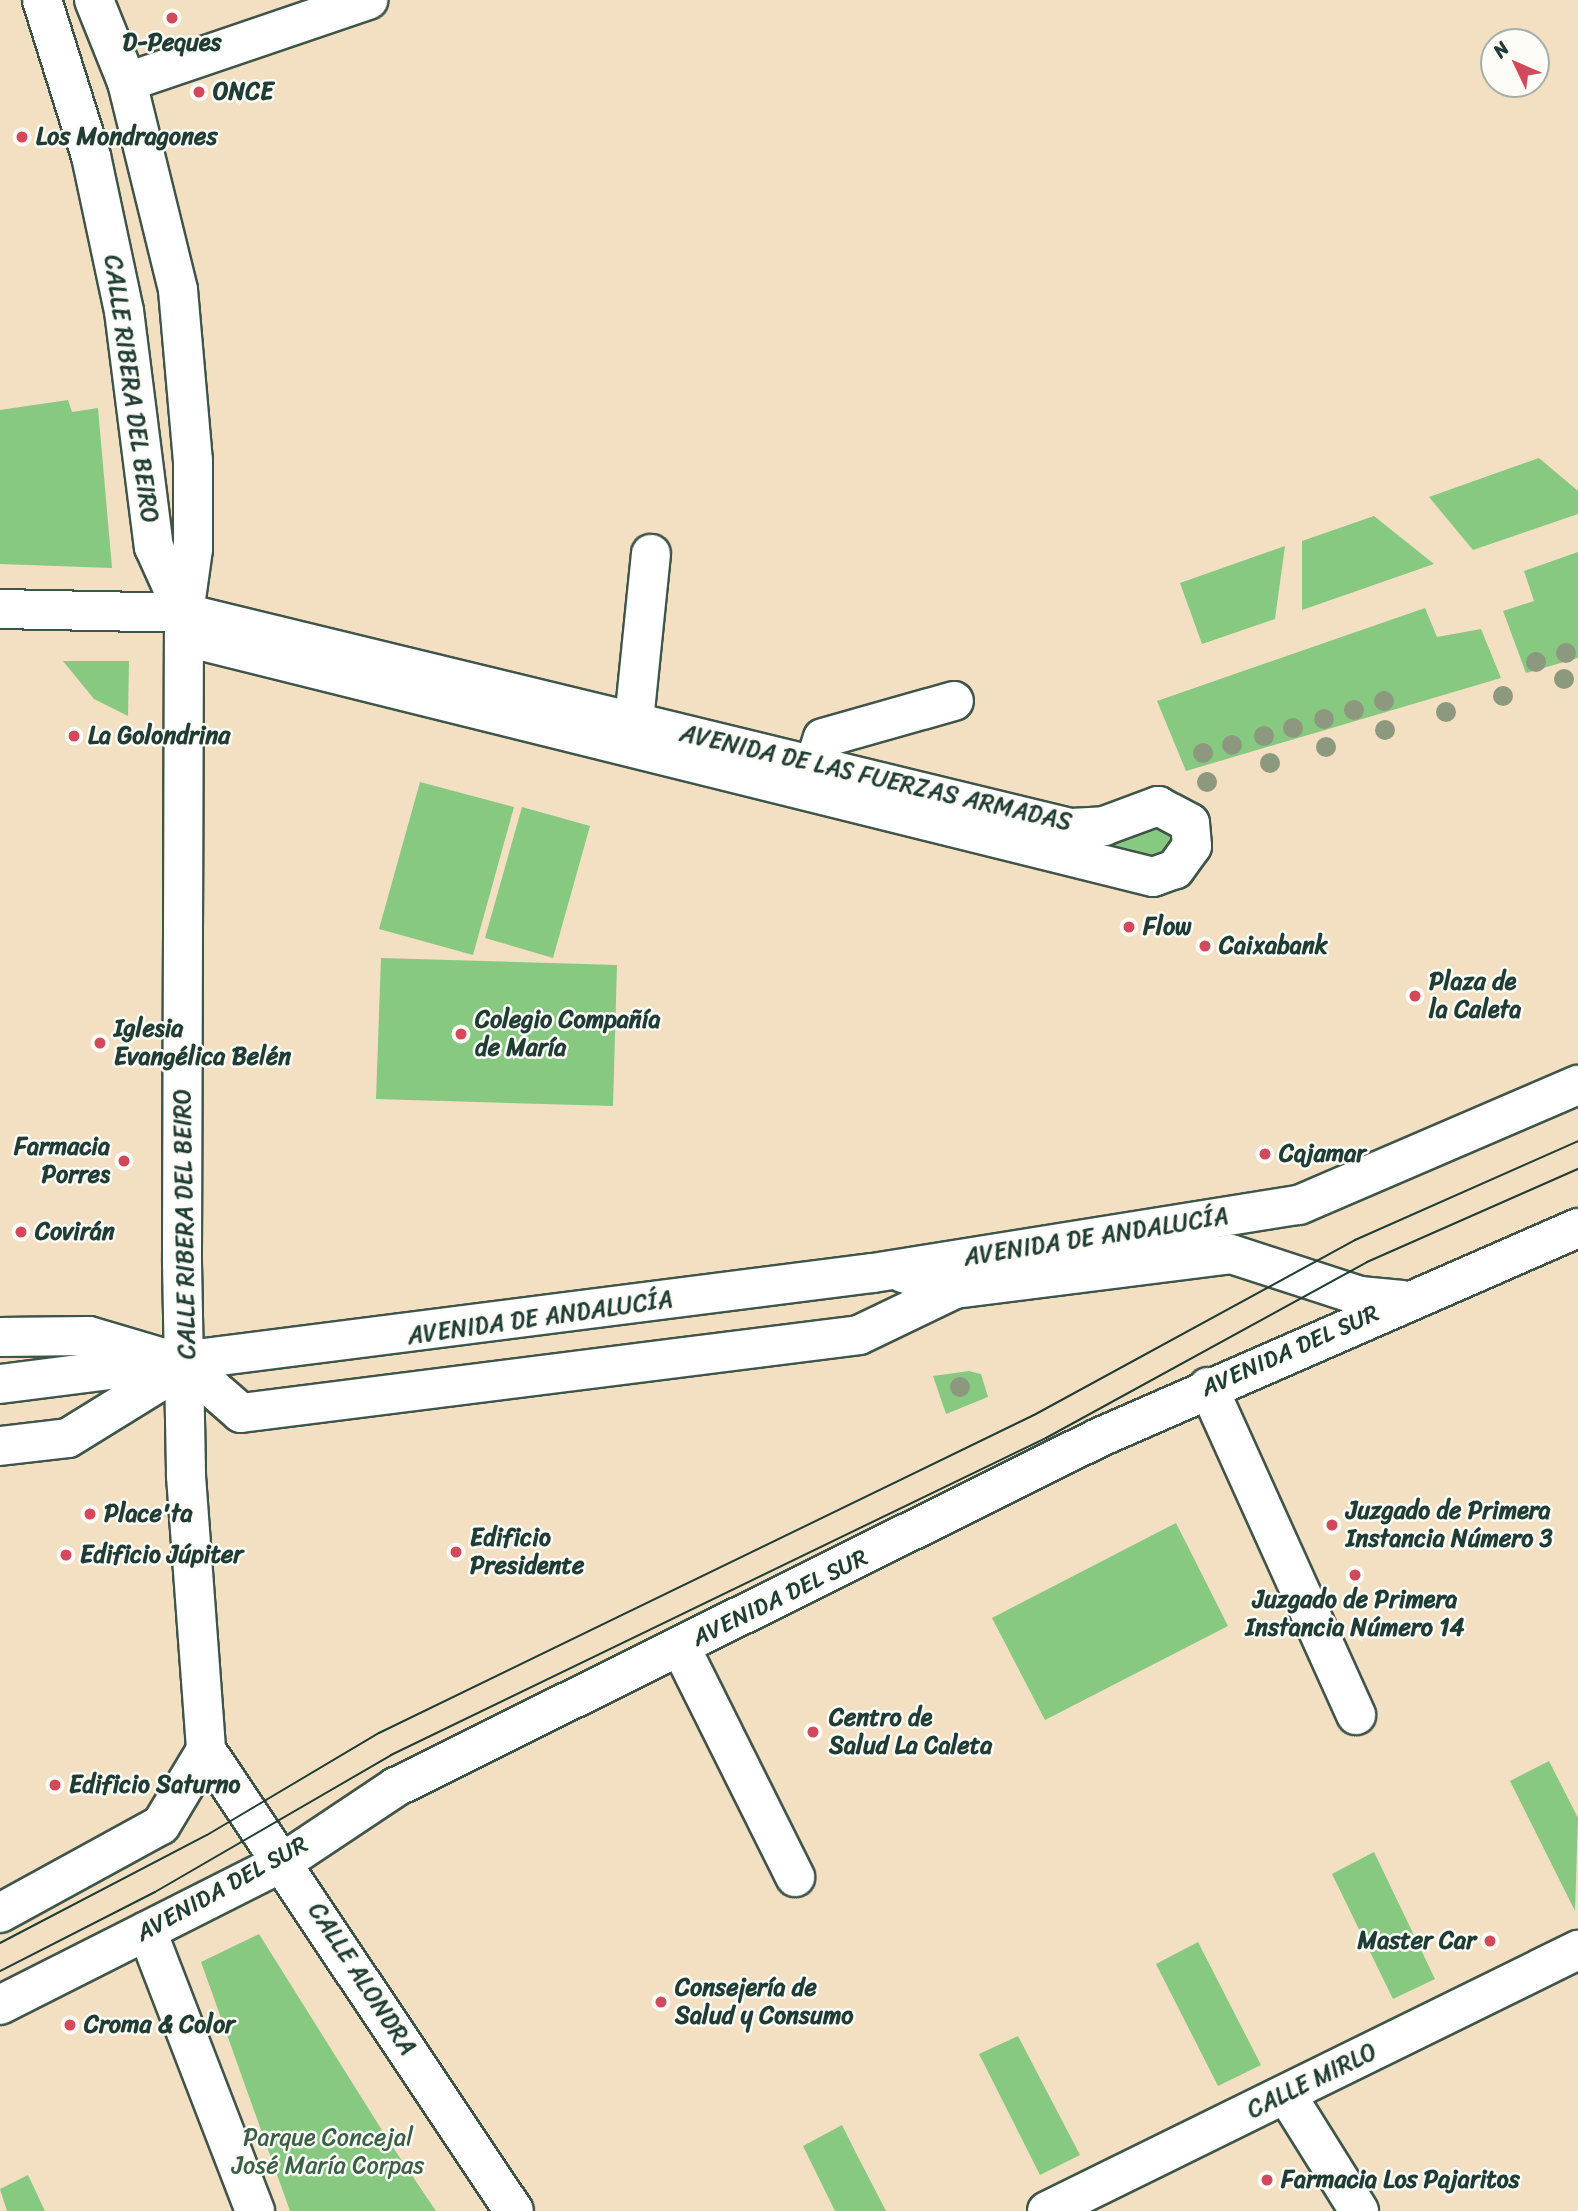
<!DOCTYPE html>
<html>
<head>
<meta charset="utf-8">
<style>
  body { margin:0 }
  #map { position:relative; width:1578px; height:2211px; overflow:hidden; background:#f3dfc2; font-family:Sriracha,sans-serif }
  div>[style] { position:absolute }
  .green>* { inset:0; background:#88c981 }
  .roads { filter:drop-shadow(2px 0 #3f5549) drop-shadow(-2px 0 #3f5549) drop-shadow(0 2px #3f5549) drop-shadow(0 -2px #3f5549) }
  .minor>* { height:38px; margin:-19px; padding:0 19px; transform-origin:19px; border-radius:19px; background:#fff }
  .major>* { height:38px; margin:-19px; padding:0 19px; transform-origin:19px; border-radius:19px; background:#fff }
  .tram>* { height:2px; margin:-1px; padding:0 1px; transform-origin:1px; border-radius:1px; background:#1f3d34 }
  .trees>* { width:20px; height:20px; margin:-10px; border-radius:50%; background:#8d997e }
  .dots>* { width:19px; height:19px; translate:-50% -50%; box-sizing:border-box; border:4px solid #fdfcf7; border-radius:50% }
  span { translate:-50% -50%; white-space:nowrap; text-align:center; line-height:1.15; -webkit-text-stroke:5px #fdfcf7; paint-order:stroke }
  .poi-label { font-size:24px; color:#1f3d34; font-weight:700 }
  .left { translate:0 -50%; text-align:left }
  .right { translate:-100% -50%; text-align:right }
  .street-label { font-size:24px; color:#1f3d34 }
  .park-label { font-size:24px; color:#396047 }
  .north { position:absolute; left:1480px; top:28px; width:70px; height:70px; box-sizing:border-box; background:#fdfcf7; border:2px solid #a4b0a9; border-radius:50%; rotate:314deg; font-size:19px; font-weight:700; line-height:28px; text-align:center; color:#1f3d34 }
  .north::after { content:''; display:block; margin:auto; width:24px; height:32px; background:#d1495b; clip-path:polygon(50% 0,100% 100%,50% 72%,0 100%) }
</style>
</head>
<body>
<div id="map">
  <div class="green">
    <div style="clip-path:polygon(68px 400px,72px 412px,98px 408px,112px 568px,0 564px,0 410px)"></div>
    <div style="clip-path:polygon(1539px 458px,1578px 491px,1578px 514px,1473px 550px,1429px 497px)"></div>
    <div style="clip-path:polygon(1374px 516px,1434px 564px,1302px 610px,1302px 541px)"></div>
    <div style="clip-path:polygon(1285px 546px,1275px 619px,1202px 644px,1180px 583px)"></div>
    <div style="clip-path:polygon(1578px 552px,1578px 658px,1526px 673px,1503px 611px,1534px 601px,1524px 571px)"></div>
    <div style="clip-path:polygon(1425px 608px,1437px 637px,1481px 629px,1501px 678px,1186px 771px,1157px 701px)"></div>
    <div style="clip-path:polygon(63px 661px,129px 661px,128px 716px,94px 699px)"></div>
    <div style="clip-path:polygon(420px 782px,514px 807px,473px 955px,379px 929px)"></div>
    <div style="clip-path:polygon(522px 807px,590px 826px,553px 958px,485px 938px)"></div>
    <div style="clip-path:polygon(1171px 819px,1175px 848px,1145px 862px,1099px 851px,1102px 842px)"></div>
    <div style="clip-path:polygon(381px 958px,617px 965px,613px 1106px,376px 1099px)"></div>
    <div style="clip-path:polygon(969px 1371px,981px 1374px,988px 1397px,946px 1414px,933px 1376px)"></div>
    <div style="clip-path:polygon(1176px 1523px,1228px 1626px,1045px 1720px,992px 1618px)"></div>
    <div style="clip-path:polygon(1549px 1761px,1578px 1818px,1575px 1911px,1510px 1781px)"></div>
    <div style="clip-path:polygon(1374px 1852px,1435px 1979px,1393px 1999px,1332px 1874px)"></div>
    <div style="clip-path:polygon(259px 1934px,390px 2143px,436px 2211px,290px 2211px,201px 1962px)"></div>
    <div style="clip-path:polygon(1198px 1942px,1261px 2065px,1218px 2086px,1156px 1964px)"></div>
    <div style="clip-path:polygon(1018px 2036px,1080px 2155px,1040px 2175px,979px 2054px)"></div>
    <div style="clip-path:polygon(842px 2125px,856px 2153px,886px 2211px,835px 2211px,803px 2146px)"></div>
    <div style="clip-path:polygon(28px 2175px,45px 2211px,7px 2211px,0 2189px)"></div>
  </div>
  <div class="roads">
    <div class="minor">
      <div style="left:184px;top:613px;width:913px;rotate:13.63deg"></div>
      <div style="left:1071px;top:828px;width:33px;rotate:-3deg"></div>
      <div style="left:1104px;top:826px;width:58px;rotate:-20.3deg"></div>
      <div style="left:1158px;top:806px;width:36px;rotate:28deg"></div>
      <div style="left:1190px;top:823px;width:23px;rotate:85deg"></div>
      <div style="left:1192px;top:846px;width:29px;rotate:126deg"></div>
      <div style="left:1175px;top:869px;width:23px;rotate:160deg"></div>
      <div style="left:1153px;top:877px;width:996px;rotate:-166.06deg"></div>
      <div style="left:634px;top:721px;width:168px;rotate:-84.2deg"></div>
      <div style="left:814px;top:765px;width:28px;rotate:-72deg"></div>
      <div style="left:823px;top:738px;width:136px;rotate:-15.8deg"></div>
      <div style="left:186px;top:1365px;width:73px;rotate:41.1deg"></div>
      <div style="left:241px;top:1413px;width:623px;rotate:-7.19deg"></div>
      <div style="left:859px;top:1335px;width:106px;rotate:-25.6deg"></div>
      <div style="left:1208px;top:1387px;width:360px;rotate:65.7deg"></div>
      <div style="left:681px;top:1648px;width:256px;rotate:63.5deg"></div>
      <div style="left:147px;top:1931px;width:300px;rotate:68.9deg"></div>
      <div style="left:1286px;top:2094px;width:138px;rotate:58deg"></div>
      <div style="left:1047px;top:2211px;width:592px;rotate:-26.18deg"></div>
    </div>
    <div class="major">
      <div style="left:42px;top:0;width:164px;rotate:72.6deg"></div>
      <div style="left:91px;top:156px;width:158px;rotate:78deg"></div>
      <div style="left:124px;top:311px;width:238px;rotate:82.8deg"></div>
      <div style="left:154px;top:547px;width:72px;rotate:65.6deg"></div>
      <div style="left:94px;top:0;width:88px;rotate:68.1deg"></div>
      <div style="left:127px;top:82px;width:214px;rotate:76.2deg"></div>
      <div style="left:178px;top:290px;width:171px;rotate:85deg"></div>
      <div style="left:193px;top:460px;width:89px;rotate:90deg"></div>
      <div style="left:193px;top:549px;width:65px;rotate:98deg"></div>
      <div style="left:184px;top:613px;width:650px;rotate:90.18deg"></div>
      <div style="left:182px;top:1263px;width:213px;rotate:88.9deg"></div>
      <div style="left:186px;top:1476px;width:275px;rotate:85.8deg"></div>
      <div style="left:206px;top:1750px;width:554px;rotate:56.25deg"></div>
      <div style="left:127px;top:82px;width:255px;rotate:-18.8deg"></div>
      <div style="left:0;top:609px;width:184px;rotate:1.2deg"></div>
      <div style="left:903px;top:1273px;width:54px;rotate:17.1deg"></div>
      <div style="left:955px;top:1289px;width:278px;rotate:-7.2deg"></div>
      <div style="left:1231px;top:1254px;width:136px;rotate:18deg"></div>
      <div style="left:1360px;top:1296px;width:42px;rotate:5.4deg"></div>
      <div style="left:0;top:1337px;width:89px;rotate:-0.6deg"></div>
      <div style="left:89px;top:1336px;width:81px;rotate:16.4deg"></div>
      <div style="left:0;top:1384px;width:880px;rotate:-7.25deg"></div>
      <div style="left:873px;top:1273px;width:431px;rotate:-9.1deg"></div>
      <div style="left:1299px;top:1205px;width:304px;rotate:-23.3deg"></div>
      <div style="left:0;top:1446px;width:68px;rotate:-6.7deg"></div>
      <div style="left:68px;top:1438px;width:129px;rotate:-31.7deg"></div>
      <div style="left:0;top:1913px;width:183px;rotate:-28.7deg"></div>
      <div style="left:161px;top:1825px;width:87px;rotate:-59deg"></div>
      <div style="left:0;top:2005px;width:319px;rotate:-26.8deg"></div>
      <div style="left:285px;top:1861px;width:133px;rotate:-33.7deg"></div>
      <div style="left:396px;top:1787px;width:784px;rotate:-26.43deg"></div>
      <div style="left:1098px;top:1438px;width:524px;rotate:-23.63deg"></div>
    </div>
  </div>
  <div class="tram">
    <div style="left:0;top:1943px;width:233px;rotate:-27.6deg"></div>
    <div style="left:207px;top:1835px;width:200px;rotate:-30.7deg"></div>
    <div style="left:379px;top:1733px;width:728px;rotate:-25.9deg"></div>
    <div style="left:1034px;top:1415px;width:366px;rotate:-28.6deg"></div>
    <div style="left:1355px;top:1240px;width:244px;rotate:-23.9deg"></div>
    <div style="left:0;top:1971px;width:174px;rotate:-27deg"></div>
    <div style="left:155px;top:1892px;width:273px;rotate:-30.1deg"></div>
    <div style="left:391px;top:1755px;width:728px;rotate:-25.83deg"></div>
    <div style="left:1046px;top:1438px;width:366px;rotate:-28.7deg"></div>
    <div style="left:1367px;top:1262px;width:231px;rotate:-23.8deg"></div>
  </div>
  <div class="trees">
    <div style="left:1566px;top:653px"></div>
    <div style="left:1536px;top:662px"></div>
    <div style="left:1564px;top:679px"></div>
    <div style="left:1503px;top:696px"></div>
    <div style="left:1384px;top:701px"></div>
    <div style="left:1354px;top:710px"></div>
    <div style="left:1446px;top:712px"></div>
    <div style="left:1324px;top:719px"></div>
    <div style="left:1293px;top:728px"></div>
    <div style="left:1385px;top:730px"></div>
    <div style="left:1264px;top:736px"></div>
    <div style="left:1232px;top:745px"></div>
    <div style="left:1326px;top:747px"></div>
    <div style="left:1203px;top:753px"></div>
    <div style="left:1270px;top:763px"></div>
    <div style="left:1207px;top:782px"></div>
    <div style="left:960px;top:1387px"></div>
  </div>
  <div class="dots">
    <div style="left:172px;top:18px;background:#d1495b"></div>
    <div style="left:199px;top:92px;background:#d1495b"></div>
    <div style="left:22px;top:137px;background:#d1495b"></div>
    <div style="left:74px;top:736px;background:#d1495b"></div>
    <div style="left:1129px;top:927px;background:#d1495b"></div>
    <div style="left:1205px;top:946px;background:#d1495b"></div>
    <div style="left:1415px;top:996px;background:#d1495b"></div>
    <div style="left:461px;top:1034px;background:#d1495b"></div>
    <div style="left:100px;top:1043px;background:#d1495b"></div>
    <div style="left:1265px;top:1154px;background:#d1495b"></div>
    <div style="left:124px;top:1161px;background:#d1495b"></div>
    <div style="left:21px;top:1232px;background:#d1495b"></div>
    <div style="left:90px;top:1514px;background:#d1495b"></div>
    <div style="left:1332px;top:1525px;background:#d1495b"></div>
    <div style="left:456px;top:1552px;background:#d1495b"></div>
    <div style="left:66px;top:1555px;background:#d1495b"></div>
    <div style="left:1355px;top:1575px;background:#d1495b"></div>
    <div style="left:813px;top:1732px;background:#d1495b"></div>
    <div style="left:55px;top:1785px;background:#d1495b"></div>
    <div style="left:1490px;top:1941px;background:#d1495b"></div>
    <div style="left:661px;top:2002px;background:#d1495b"></div>
    <div style="left:70px;top:2025px;background:#d1495b"></div>
    <div style="left:1267px;top:2180px;background:#d1495b"></div>
  </div>
  <div class="poi-label">
    <span style="left:172px;top:43px">D-Peques</span>
    <span class="left" style="left:213px;top:92px">ONCE</span>
    <span class="left" style="left:36px;top:137px">Los Mondragones</span>
    <span class="left" style="left:88px;top:736px">La Golondrina</span>
    <span class="left" style="left:1143px;top:927px">Flow</span>
    <span class="left" style="left:1219px;top:946px">Caixabank</span>
    <span class="left" style="left:1429px;top:996px">Plaza de<br>la Caleta</span>
    <span class="left" style="left:475px;top:1034px">Colegio Compañía<br>de María</span>
    <span class="left" style="left:114px;top:1043px">Iglesia<br>Evangélica Belén</span>
    <span class="right" style="left:110px;top:1161px">Farmacia<br>Porres</span>
    <span class="left" style="left:1279px;top:1154px">Cajamar</span>
    <span class="left" style="left:35px;top:1232px">Covirán</span>
    <span class="left" style="left:1346px;top:1525px">Juzgado de Primera<br>Instancia Número 3</span>
    <span class="left" style="left:104px;top:1514px">Place'ta</span>
    <span class="left" style="left:470px;top:1552px">Edificio<br>Presidente</span>
    <span class="left" style="left:80px;top:1555px">Edificio Júpiter</span>
    <span style="left:1355px;top:1614px">Juzgado de Primera<br>Instancia Número 14</span>
    <span class="left" style="left:829px;top:1732px">Centro de<br>Salud La Caleta</span>
    <span class="left" style="left:69px;top:1785px">Edificio Saturno</span>
    <span class="right" style="left:1476px;top:1941px">Master Car</span>
    <span class="left" style="left:675px;top:2002px">Consejería de<br>Salud y Consumo</span>
    <span class="left" style="left:84px;top:2025px">Croma &amp; Color</span>
    <span class="left" style="left:1281px;top:2180px">Farmacia Los Pajaritos</span>
  </div>
  <div class="street-label">
    <span style="left:131px;top:389px;rotate:82deg">CALLE RIBERA DEL BEIRO</span>
    <span style="left:876px;top:778px;rotate:13deg">AVENIDA DE LAS FUERZAS ARMADAS</span>
    <span style="left:185px;top:1224px;rotate:-91deg">CALLE RIBERA DEL BEIRO</span>
    <span style="left:1096px;top:1237px;rotate:-9deg">AVENIDA DE ANDALUCÍA</span>
    <span style="left:540px;top:1318px;rotate:-8deg">AVENIDA DE ANDALUCÍA</span>
    <span style="left:1290px;top:1351px;rotate:-24deg">AVENIDA DEL SUR</span>
    <span style="left:780px;top:1598px;rotate:-26deg">AVENIDA DEL SUR</span>
    <span style="left:222px;top:1889px;rotate:-29deg">AVENIDA DEL SUR</span>
    <span style="left:362px;top:1979px;rotate:57deg">CALLE ALONDRA</span>
    <span style="left:1312px;top:2081px;rotate:-26deg">CALLE MIRLO</span>
  </div>
  <div class="park-label">
    <span style="left:328px;top:2152px">Parque Concejal<br>José María Corpas</span>
  </div>
  <div class="north">N</div>
</div>
</body>
</html>
